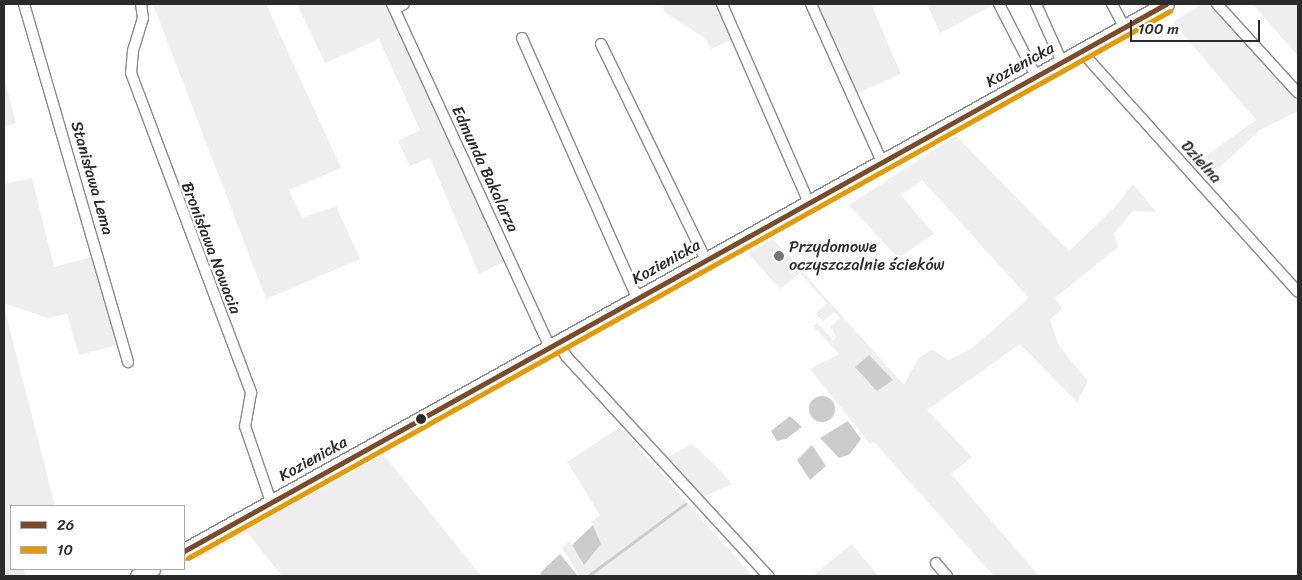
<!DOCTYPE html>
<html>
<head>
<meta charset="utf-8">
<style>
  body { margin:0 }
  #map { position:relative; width:1302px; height:580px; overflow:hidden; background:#fff; font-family:Sriracha,sans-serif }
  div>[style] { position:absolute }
  .built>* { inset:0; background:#eee }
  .water>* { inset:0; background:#ccc }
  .round { border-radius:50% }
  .stream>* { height:2.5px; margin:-1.25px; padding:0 1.25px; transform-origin:1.25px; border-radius:1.25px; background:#ccc }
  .roads { filter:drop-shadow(1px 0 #8a8a8a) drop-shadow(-1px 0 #8a8a8a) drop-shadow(0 1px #8a8a8a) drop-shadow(0 -1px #8a8a8a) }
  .street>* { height:10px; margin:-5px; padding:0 5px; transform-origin:5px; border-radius:5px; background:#fff }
  .secondary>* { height:15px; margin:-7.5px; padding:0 7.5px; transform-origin:7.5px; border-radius:7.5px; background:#fff }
  .bus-1>* { height:5px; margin:-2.5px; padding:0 2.5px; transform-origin:2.5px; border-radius:2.5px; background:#7a4b2a }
  .bus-2>* { height:5px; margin:-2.5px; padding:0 2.5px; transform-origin:2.5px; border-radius:2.5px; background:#e39a04 }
  .dots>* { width:14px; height:14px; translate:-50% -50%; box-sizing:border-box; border:2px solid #fff; border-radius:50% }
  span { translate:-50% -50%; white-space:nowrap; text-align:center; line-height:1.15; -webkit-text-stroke:5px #fff; paint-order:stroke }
  .street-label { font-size:16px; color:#2b2b2b }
  .poi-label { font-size:16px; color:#2b2b2b }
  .left { translate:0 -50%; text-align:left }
  .frame { position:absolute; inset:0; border:5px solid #2b2b2b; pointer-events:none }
  .legend { position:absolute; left:10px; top:505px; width:175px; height:65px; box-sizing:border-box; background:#fff; border:1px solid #aaa; margin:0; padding:6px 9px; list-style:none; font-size:15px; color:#2b2b2b }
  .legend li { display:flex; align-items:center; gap:10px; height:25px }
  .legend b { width:25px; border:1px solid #aaa }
  .scale { position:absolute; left:1130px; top:20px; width:130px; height:22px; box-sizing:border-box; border:2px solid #2b2b2b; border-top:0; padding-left:6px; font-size:15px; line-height:18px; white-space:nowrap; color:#2b2b2b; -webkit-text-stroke:4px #fff; paint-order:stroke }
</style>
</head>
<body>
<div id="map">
  <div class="built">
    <div style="clip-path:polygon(153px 4px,266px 4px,341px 168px,289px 190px,302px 218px,336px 206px,360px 259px,266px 299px)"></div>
    <div style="clip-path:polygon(297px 4px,388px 4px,507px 260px,479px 274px,430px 158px,410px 166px,398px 141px,420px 130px,379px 39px,325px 63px)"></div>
    <div style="clip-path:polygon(663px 4px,718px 4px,733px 39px,711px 49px,705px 38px,664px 12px)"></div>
    <div style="clip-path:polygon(813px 4px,871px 4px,901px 74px,855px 94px)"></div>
    <div style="clip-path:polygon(927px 4px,995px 4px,940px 33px)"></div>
    <div style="clip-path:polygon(1202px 4px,1208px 4px,1298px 102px,1298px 111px,1260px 130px,1207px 179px,1186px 162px,1191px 157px,1196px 163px,1256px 120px,1173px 22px)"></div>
    <div style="clip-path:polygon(1253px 4px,1298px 4px,1298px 56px)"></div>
    <div style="clip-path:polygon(4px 78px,16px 123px,4px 127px)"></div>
    <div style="clip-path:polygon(956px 136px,1069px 251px,1117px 205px,1133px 184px,1156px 212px,1132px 211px,1114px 234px,1118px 247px,1055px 298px,1062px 308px,1050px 320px,1059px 346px,1088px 381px,1077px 402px,1020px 344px,927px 410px,972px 457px,951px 474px,1039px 576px,994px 576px,874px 442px,870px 444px,810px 369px,839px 354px,813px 326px,817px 323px,834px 341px,836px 336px,830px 327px,840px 318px,834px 312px,824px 321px,815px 314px,827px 303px,800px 273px,780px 289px,748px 253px,773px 239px,904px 385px,918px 359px,932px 349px,948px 360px,971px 349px,1029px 298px,922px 180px,901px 195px,934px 234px,898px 258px,849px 205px)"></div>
    <div style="clip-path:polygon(32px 178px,54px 267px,91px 257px,121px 344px,79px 355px,67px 314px,48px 318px,4px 303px,4px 184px)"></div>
    <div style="clip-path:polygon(4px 306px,55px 506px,11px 506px,11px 569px,24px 569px,26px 576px,4px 576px)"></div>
    <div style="clip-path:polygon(620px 427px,639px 448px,752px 576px,580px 576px,562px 548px,570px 541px,575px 551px,601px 544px,592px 522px,600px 515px,567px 462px)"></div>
    <div style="clip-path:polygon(692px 444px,715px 465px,732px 484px,703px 497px,668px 457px)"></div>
    <div style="clip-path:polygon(383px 454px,481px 576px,282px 576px,247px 532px,198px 559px,193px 552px,253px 518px,258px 523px,266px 519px,265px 513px,284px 501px,287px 506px,295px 502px,295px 497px,315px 484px,321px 489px)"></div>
    <div style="clip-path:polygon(851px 544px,879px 576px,813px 576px)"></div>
  </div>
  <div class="water">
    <div style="clip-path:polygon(869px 355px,893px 380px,877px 391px,855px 367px)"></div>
    <div class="round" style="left:809px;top:396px;width:26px;height:26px"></div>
    <div style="clip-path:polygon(790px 416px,802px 427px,786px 439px,777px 441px,771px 431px)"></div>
    <div style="clip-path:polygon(848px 421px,861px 439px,850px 454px,839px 458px,820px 438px)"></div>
    <div style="clip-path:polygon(812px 445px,826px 466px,810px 480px,797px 460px)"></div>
    <div style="clip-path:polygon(593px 525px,601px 544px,584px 565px,572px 545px)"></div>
    <div style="clip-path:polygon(560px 554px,577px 575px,542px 576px,540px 573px)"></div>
  </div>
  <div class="stream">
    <div style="left:588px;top:576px;width:121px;rotate:-36.6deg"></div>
  </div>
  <div class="roads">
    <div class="street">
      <div style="left:24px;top:4px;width:373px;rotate:73.8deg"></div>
      <div style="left:141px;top:4px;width:14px;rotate:82deg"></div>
      <div style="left:143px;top:18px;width:34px;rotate:107deg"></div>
      <div style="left:133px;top:51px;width:22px;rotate:95deg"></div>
      <div style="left:131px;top:73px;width:342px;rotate:69.4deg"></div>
      <div style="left:251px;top:393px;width:34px;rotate:100deg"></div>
      <div style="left:245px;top:426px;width:80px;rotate:71.1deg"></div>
      <div style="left:392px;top:4px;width:378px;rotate:65.3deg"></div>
      <div style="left:722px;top:4px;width:217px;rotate:66.4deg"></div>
      <div style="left:811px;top:4px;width:173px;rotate:65.8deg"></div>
      <div style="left:999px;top:4px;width:81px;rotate:62.8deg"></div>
      <div style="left:1036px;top:4px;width:64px;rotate:65.9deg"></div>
      <div style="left:1112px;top:4px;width:26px;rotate:62deg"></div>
      <div style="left:1217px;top:4px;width:120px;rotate:47.7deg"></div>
      <div style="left:395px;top:9px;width:10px;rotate:-29deg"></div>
      <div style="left:522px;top:38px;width:284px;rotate:66.1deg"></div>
      <div style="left:601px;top:44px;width:240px;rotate:64.1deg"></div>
      <div style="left:1081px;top:51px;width:324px;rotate:48deg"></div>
      <div style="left:558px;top:343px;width:15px;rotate:58deg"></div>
      <div style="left:566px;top:356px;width:299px;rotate:47.4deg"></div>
      <div style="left:936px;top:563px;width:17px;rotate:50deg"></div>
    </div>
    <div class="secondary">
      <div style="left:184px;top:551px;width:1124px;rotate:-29.12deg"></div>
      <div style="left:138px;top:576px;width:16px;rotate:-27deg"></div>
    </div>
  </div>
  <div class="bus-1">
    <div style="left:184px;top:551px;width:1124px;rotate:-29.12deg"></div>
  </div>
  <div class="bus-2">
    <div style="left:188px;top:558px;width:1124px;rotate:-29.12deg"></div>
  </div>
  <div class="dots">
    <div style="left:779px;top:256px;background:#757575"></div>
    <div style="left:421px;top:419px;background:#2b2b2b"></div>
  </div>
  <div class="street-label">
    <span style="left:1020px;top:65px;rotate:-29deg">Kozienicka</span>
    <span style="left:1201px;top:162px;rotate:48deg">Dzielna</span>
    <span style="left:485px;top:169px;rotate:65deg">Edmunda Bakalarza</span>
    <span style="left:92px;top:178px;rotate:74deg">Stanisława Lema</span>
    <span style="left:211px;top:248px;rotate:69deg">Bronisława Nowacia</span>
    <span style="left:666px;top:262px;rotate:-29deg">Kozienicka</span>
    <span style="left:313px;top:459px;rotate:-29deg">Kozienicka</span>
  </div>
  <div class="poi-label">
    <span class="left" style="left:789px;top:256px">Przydomowe<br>oczyszczalnie ścieków</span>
  </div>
  <div class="frame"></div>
  <ul class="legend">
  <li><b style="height:6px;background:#7a4b2a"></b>26</li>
  <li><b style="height:6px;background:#e39a04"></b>10</li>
  </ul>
  <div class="scale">100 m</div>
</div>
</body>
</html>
